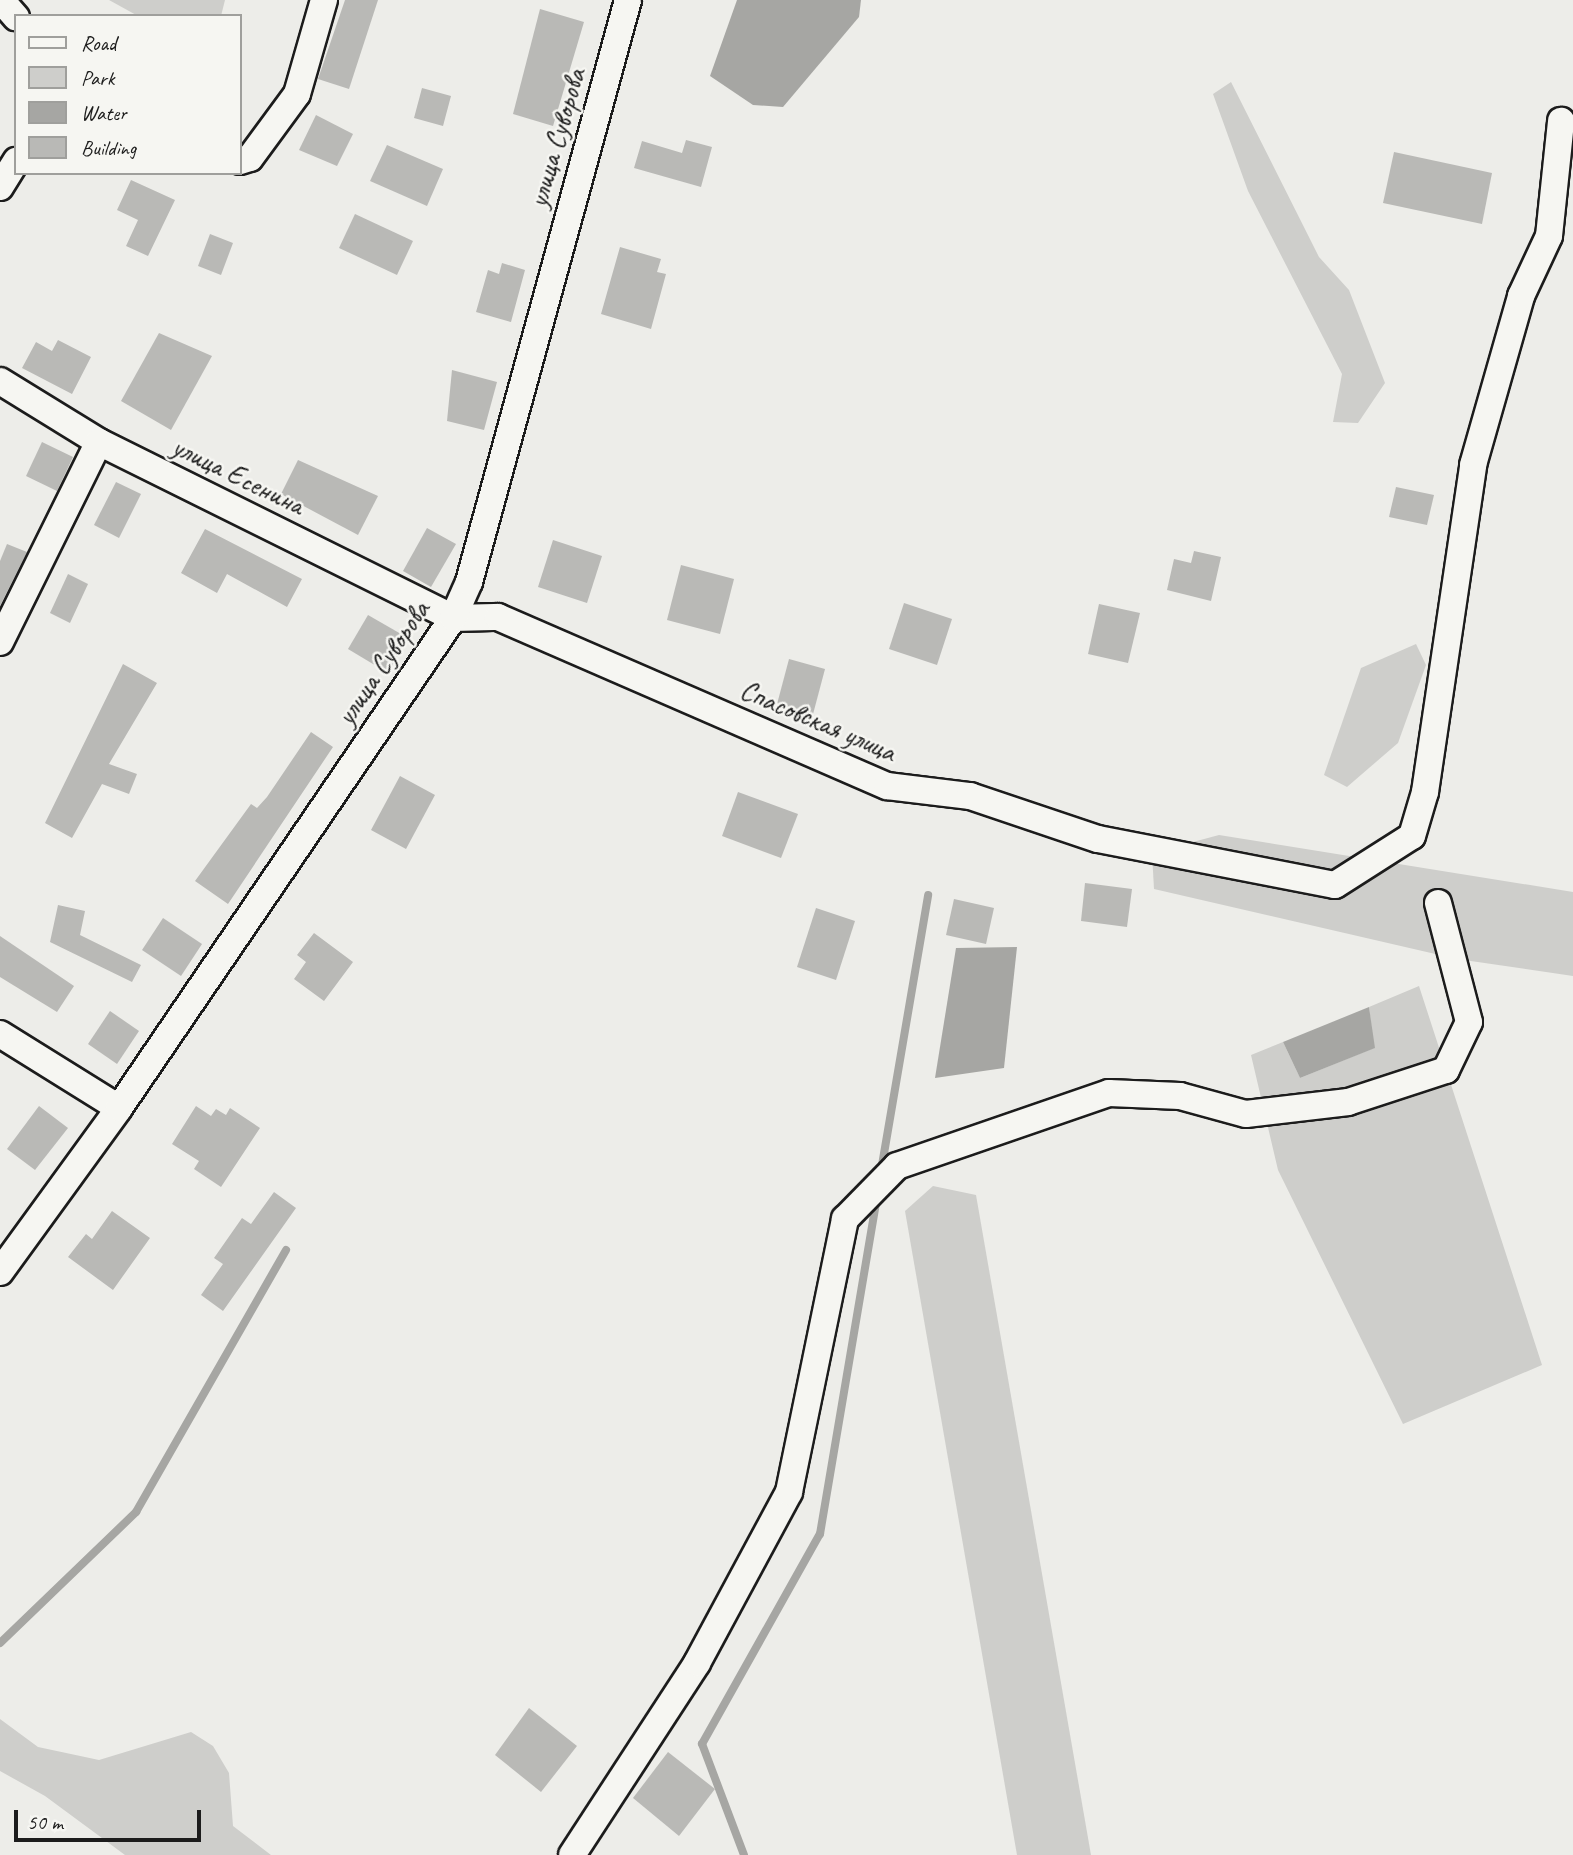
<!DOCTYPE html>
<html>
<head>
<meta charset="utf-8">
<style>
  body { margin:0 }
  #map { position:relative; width:1573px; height:1855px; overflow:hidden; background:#edede9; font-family:Caveat,sans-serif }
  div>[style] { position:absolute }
  .green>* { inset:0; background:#cececb }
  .water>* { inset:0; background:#a6a6a3 }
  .stream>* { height:8px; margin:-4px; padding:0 4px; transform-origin:4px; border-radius:4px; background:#a6a6a3 }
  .building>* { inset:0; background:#b9b9b6 }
  .roads { filter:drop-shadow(2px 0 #1c1c1c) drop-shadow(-2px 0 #1c1c1c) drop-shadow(0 2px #1c1c1c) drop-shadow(0 -2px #1c1c1c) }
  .minor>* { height:26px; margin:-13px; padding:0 13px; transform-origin:13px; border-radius:13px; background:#f6f6f2 }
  span { translate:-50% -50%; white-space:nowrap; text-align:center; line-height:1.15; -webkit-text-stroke:5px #f6f6f2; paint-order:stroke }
  .street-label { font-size:28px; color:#1c1c1c }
  .legend { position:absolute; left:14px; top:14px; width:228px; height:161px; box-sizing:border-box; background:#f6f6f2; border:2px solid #9f9f9c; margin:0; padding:9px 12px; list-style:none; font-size:21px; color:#1c1c1c }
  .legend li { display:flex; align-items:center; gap:14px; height:35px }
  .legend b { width:35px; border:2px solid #9f9f9c }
  .scale { position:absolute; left:14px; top:1810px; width:187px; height:32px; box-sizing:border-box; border:4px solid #1c1c1c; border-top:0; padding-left:9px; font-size:21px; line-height:24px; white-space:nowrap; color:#1c1c1c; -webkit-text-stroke:5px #f6f6f2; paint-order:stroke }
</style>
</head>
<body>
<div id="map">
  <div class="green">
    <div style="clip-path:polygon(109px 0,225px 0,221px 16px,138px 16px)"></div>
    <div style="clip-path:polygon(1231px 82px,1319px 257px,1349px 290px,1385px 383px,1358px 423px,1333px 422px,1342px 374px,1248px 191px,1213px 94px)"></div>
    <div style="clip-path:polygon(1416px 644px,1426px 665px,1398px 743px,1347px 787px,1324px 775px,1361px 668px)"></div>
    <div style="clip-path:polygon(1219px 835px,1573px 892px,1573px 976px,1457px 959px,1154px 889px,1152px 853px)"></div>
    <div style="clip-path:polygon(1419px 986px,1542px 1365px,1403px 1424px,1278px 1170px,1251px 1055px,1283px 1042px,1300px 1078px,1374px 1048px,1369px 1007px)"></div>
    <div style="clip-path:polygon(933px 1186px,976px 1195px,1091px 1855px,1017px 1855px,905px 1211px)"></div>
    <div style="clip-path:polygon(0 1719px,38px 1747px,99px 1760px,191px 1732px,213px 1746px,229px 1773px,233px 1826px,271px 1855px,125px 1855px,45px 1796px,0 1771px)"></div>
  </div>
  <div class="water">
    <div style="clip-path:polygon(737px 0,861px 0,859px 17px,783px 107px,753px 105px,710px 76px)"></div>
    <div style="clip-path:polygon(1017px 947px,1004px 1068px,935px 1078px,956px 948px)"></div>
    <div style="clip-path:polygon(1369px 1007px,1375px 1048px,1300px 1078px,1283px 1042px)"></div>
  </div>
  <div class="stream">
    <div style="left:881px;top:1171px;width:280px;rotate:-80.3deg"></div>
    <div style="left:0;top:1643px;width:189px;rotate:-43.9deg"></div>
    <div style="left:136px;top:1512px;width:302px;rotate:-60.2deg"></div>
    <div style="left:744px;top:1855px;width:119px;rotate:-110.7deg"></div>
    <div style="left:702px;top:1744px;width:241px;rotate:-60.7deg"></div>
    <div style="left:820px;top:1534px;width:342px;rotate:-80.4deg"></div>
  </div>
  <div class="building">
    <div style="clip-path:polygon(345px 0,378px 0,349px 89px,318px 79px)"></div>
    <div style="clip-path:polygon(540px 9px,584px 22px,553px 126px,513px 114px)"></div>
    <div style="clip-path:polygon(422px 88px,451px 96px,443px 126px,414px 118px)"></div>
    <div style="clip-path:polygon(316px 115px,353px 134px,337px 166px,299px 150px)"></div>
    <div style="clip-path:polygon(686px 140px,712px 147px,701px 187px,634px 168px,642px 141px,682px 153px)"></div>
    <div style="clip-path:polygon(387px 145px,443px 169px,427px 206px,370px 181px)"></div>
    <div style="clip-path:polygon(1394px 152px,1492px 173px,1482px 224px,1383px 203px)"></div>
    <div style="clip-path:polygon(131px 180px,175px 200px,148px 256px,126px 246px,138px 220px,117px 210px)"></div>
    <div style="clip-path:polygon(355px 214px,413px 241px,397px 275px,339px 248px)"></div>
    <div style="clip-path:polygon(210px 234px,233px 243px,221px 275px,198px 266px)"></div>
    <div style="clip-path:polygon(620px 247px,661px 259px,657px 272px,666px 274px,651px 329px,601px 314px)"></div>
    <div style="clip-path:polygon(502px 263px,525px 270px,511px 322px,476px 312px,488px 270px,499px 274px)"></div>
    <div style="clip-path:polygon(159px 333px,212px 356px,171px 430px,121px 401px)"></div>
    <div style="clip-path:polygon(58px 340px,91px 357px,72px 394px,22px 368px,36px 342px,52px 351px)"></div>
    <div style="clip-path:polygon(452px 370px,497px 382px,484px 430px,447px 421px)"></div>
    <div style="clip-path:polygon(42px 442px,73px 457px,57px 491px,26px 476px)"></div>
    <div style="clip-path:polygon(298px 460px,378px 496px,358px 535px,281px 494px)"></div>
    <div style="clip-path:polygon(116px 482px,141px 494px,119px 538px,94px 525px)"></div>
    <div style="clip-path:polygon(1396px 487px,1434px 495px,1427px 525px,1389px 517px)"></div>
    <div style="clip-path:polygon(427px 528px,456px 544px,431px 587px,403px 571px)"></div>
    <div style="clip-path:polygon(205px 529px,302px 579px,287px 607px,227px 574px,217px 593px,181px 573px)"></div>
    <div style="clip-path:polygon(553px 540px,602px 556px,587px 603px,538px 587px)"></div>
    <div style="clip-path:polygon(7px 544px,27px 552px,0 606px,0 561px)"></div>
    <div style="clip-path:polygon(1194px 551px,1221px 557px,1211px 601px,1167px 590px,1174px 559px,1191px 563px)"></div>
    <div style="clip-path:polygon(681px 565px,734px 579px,720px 634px,667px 620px)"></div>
    <div style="clip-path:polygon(68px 574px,88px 584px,70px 623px,50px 613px)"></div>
    <div style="clip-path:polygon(904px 603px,952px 619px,937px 665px,889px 649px)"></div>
    <div style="clip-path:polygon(1099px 604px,1140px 613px,1128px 663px,1088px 654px)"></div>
    <div style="clip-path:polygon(368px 615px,408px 638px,388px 673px,348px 649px)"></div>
    <div style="clip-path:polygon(789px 659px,825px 669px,812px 718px,776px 708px)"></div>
    <div style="clip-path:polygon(123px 664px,157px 683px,109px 764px,137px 774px,129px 794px,102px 784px,72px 838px,45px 823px)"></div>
    <div style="clip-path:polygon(311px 732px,333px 747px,228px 904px,195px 881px,251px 804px,257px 808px,267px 797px)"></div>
    <div style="clip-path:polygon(400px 776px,435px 795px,406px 849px,371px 830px)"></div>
    <div style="clip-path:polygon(738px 792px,798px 814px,781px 858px,722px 836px)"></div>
    <div style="clip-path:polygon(1085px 883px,1132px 889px,1127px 927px,1081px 921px)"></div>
    <div style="clip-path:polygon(954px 899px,994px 908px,986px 944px,946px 935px)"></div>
    <div style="clip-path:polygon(58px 905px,85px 911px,80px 935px,141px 965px,132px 982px,50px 942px)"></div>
    <div style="clip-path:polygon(816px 908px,855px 921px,836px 980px,797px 967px)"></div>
    <div style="clip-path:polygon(163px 918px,202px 944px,181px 976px,142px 950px)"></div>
    <div style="clip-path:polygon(314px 933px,353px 962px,324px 1001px,294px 979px,306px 962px,297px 955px)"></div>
    <div style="clip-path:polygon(0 936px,74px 986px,57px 1012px,0 977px)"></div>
    <div style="clip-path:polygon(110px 1011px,139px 1031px,117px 1064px,88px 1044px)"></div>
    <div style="clip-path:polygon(39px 1106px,68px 1128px,35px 1170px,7px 1149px)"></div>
    <div style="clip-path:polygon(196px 1106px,211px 1116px,216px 1109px,226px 1115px,230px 1108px,260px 1128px,221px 1187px,194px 1169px,199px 1161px,172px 1144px)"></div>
    <div style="clip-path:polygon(274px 1192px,296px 1208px,223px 1311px,201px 1295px,223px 1264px,214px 1258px,242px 1218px,251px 1224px)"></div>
    <div style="clip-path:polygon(112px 1211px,150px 1238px,113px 1290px,68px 1257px,86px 1234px,92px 1239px)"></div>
    <div style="clip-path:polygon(529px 1708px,577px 1746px,541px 1792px,495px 1755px)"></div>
    <div style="clip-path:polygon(668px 1752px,715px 1789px,679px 1836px,633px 1798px)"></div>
  </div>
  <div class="roads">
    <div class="minor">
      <div style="left:1px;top:0;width:23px;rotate:49deg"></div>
      <div style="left:240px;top:161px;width:10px;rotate:-17deg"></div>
      <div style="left:250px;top:158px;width:79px;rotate:-53.7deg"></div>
      <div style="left:297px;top:94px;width:98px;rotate:-74deg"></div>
      <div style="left:0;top:187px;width:31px;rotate:-58deg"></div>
      <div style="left:0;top:381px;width:116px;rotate:31.6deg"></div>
      <div style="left:99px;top:442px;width:395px;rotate:26.4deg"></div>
      <div style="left:453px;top:618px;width:45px;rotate:-1.3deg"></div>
      <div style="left:498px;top:617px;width:424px;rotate:23.5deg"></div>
      <div style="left:887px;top:786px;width:84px;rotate:6.9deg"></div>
      <div style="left:970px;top:796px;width:135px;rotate:18.6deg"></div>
      <div style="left:1098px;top:839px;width:241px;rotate:11deg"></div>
      <div style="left:1335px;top:885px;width:91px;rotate:-32.5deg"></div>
      <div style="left:1412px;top:836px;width:46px;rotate:-73.5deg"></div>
      <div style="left:1425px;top:792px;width:331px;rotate:-81.6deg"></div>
      <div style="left:1473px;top:465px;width:176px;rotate:-74.1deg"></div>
      <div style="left:1521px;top:296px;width:66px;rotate:-65deg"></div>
      <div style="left:1549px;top:236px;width:116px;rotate:-84deg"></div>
      <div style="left:0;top:642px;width:223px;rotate:-63.7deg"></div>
      <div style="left:0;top:1034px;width:140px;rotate:31.9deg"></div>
      <div style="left:0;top:1272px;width:203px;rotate:-54deg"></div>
      <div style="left:119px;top:1108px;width:593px;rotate:-55.72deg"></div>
      <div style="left:453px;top:618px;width:39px;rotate:-66deg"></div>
      <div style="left:469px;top:582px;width:603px;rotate:-74.72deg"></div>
      <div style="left:572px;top:1855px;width:229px;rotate:-56.9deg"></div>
      <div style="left:697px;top:1663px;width:194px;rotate:-61.7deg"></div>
      <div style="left:789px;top:1492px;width:279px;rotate:-78.4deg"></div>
      <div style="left:845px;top:1219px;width:74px;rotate:-45.5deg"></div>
      <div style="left:897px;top:1166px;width:224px;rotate:-19deg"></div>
      <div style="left:1109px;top:1093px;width:71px;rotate:2.4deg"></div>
      <div style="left:1180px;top:1096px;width:68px;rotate:15.3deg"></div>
      <div style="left:1246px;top:1114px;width:103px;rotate:-6.7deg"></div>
      <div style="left:1348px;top:1102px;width:103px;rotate:-18.1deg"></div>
      <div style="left:1446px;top:1070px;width:53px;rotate:-64.4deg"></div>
      <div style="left:1469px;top:1022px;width:123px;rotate:-104.6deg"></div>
    </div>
  </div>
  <div class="street-label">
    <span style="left:557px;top:138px;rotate:-74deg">улица Суворова</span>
    <span style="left:238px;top:476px;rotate:26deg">улица Есенина</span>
    <span style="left:383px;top:663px;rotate:-56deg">улица Суворова</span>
    <span style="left:818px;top:721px;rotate:23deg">Спасовская улица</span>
  </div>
  <ul class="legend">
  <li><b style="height:9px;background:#f6f6f2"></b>Road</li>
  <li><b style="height:19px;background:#cececb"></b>Park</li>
  <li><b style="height:19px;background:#a6a6a3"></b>Water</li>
  <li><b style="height:19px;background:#b9b9b6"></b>Building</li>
  </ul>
  <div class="scale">50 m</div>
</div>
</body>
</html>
